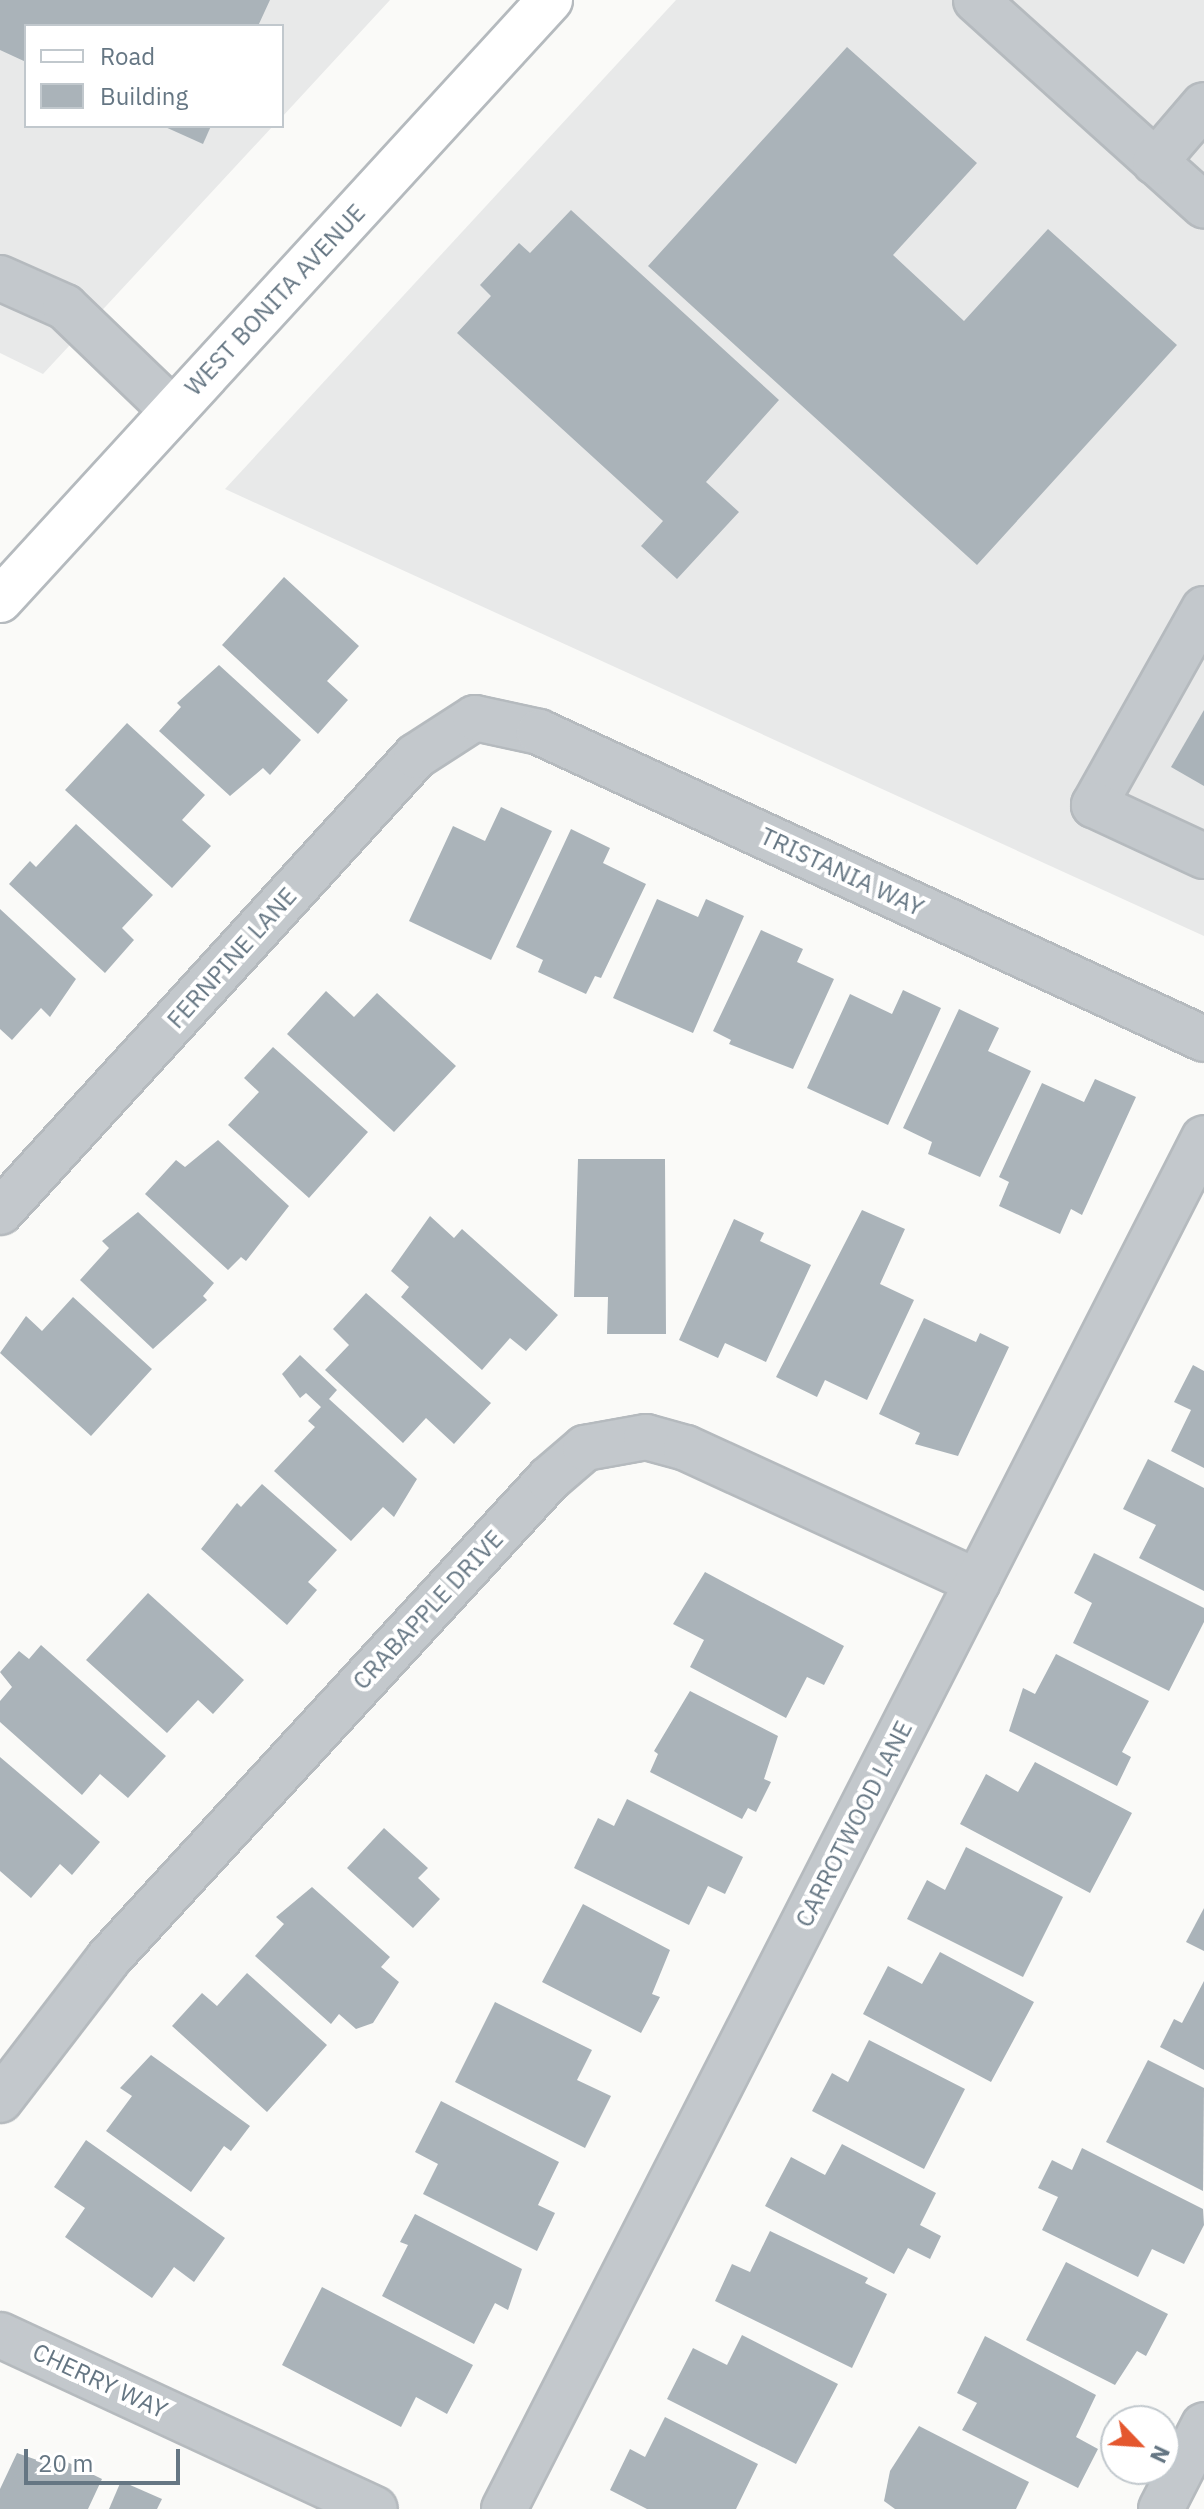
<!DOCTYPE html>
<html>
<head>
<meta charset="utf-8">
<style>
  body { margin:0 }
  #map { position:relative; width:1204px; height:2509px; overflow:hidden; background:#fafaf8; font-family:"IBM Plex Sans",sans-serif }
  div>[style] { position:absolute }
  .built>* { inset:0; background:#e8e9e9 }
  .building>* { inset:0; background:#aab3b9 }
  .roads { filter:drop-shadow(2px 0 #b5babe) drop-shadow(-2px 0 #b5babe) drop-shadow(0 2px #b5babe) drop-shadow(0 -2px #b5babe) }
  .minor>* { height:44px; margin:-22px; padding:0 22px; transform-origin:22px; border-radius:22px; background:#c3c8cc }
  .major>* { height:44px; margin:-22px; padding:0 22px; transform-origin:22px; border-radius:22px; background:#fff }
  span { translate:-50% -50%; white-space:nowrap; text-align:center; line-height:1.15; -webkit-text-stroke:8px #fff; paint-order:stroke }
  .street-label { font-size:24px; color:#657683 }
  .legend { position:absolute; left:24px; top:24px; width:260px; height:104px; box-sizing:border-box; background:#fff; border:2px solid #c1c8cd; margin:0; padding:10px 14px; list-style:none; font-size:24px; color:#657683 }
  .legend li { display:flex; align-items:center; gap:16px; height:40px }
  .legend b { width:40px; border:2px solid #c1c8cd }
  .north { position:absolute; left:1100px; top:2405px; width:80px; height:80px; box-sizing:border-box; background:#fff; border:2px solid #c1c8cd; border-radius:50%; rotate:115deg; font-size:22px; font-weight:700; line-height:32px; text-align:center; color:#657683 }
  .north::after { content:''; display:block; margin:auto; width:28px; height:36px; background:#e4572e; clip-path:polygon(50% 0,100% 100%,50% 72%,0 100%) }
  .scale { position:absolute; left:24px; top:2449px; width:156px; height:36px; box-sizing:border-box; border:4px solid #657683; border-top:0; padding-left:10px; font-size:24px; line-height:28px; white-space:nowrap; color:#657683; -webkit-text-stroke:6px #fff; paint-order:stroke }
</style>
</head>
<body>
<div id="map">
  <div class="built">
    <div style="clip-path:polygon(0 0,390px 0,282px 117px,282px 26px,26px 26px,26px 126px,273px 126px,43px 374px,0 353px)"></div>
    <div style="clip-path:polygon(676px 0,1204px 0,1204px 936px,225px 489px)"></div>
  </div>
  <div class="building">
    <div style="clip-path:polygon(0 0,270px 0,258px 26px,26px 26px,26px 62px,0 50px)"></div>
    <div style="clip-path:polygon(847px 47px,977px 163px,893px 255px,964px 321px,1048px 229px,1177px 345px,977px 565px,648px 266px)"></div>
    <div style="clip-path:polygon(163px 126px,211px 126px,203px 144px)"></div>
    <div style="clip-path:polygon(571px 210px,779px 400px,706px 482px,739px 512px,677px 579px,641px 546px,663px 521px,457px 333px,491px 296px,480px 285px,519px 243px,530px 253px)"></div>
    <div style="clip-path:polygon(284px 577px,359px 646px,327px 681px,348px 700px,318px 734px,222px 645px)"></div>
    <div style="clip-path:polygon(219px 665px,301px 740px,270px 775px,263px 768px,230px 796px,159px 731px,181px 707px,177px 703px)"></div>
    <div style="clip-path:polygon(1204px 710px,1204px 786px,1171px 767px)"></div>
    <div style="clip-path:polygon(127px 723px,205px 795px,182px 820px,211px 846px,172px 888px,65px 790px)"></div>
    <div style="clip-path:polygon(501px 807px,552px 831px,491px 960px,409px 921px,453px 826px,485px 841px)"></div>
    <div style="clip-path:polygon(76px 824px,153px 895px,122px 928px,134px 940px,105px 973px,9px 884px,30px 861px,36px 867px)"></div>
    <div style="clip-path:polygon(571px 829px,610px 848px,603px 863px,646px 884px,601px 978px,595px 976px,586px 994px,538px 972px,543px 960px,516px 947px)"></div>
    <div style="clip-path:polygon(657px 899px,698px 917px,706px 899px,744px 916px,693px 1033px,613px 998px)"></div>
    <div style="clip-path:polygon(0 909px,76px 979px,50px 1017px,41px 1008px,12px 1040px,0 1029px)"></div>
    <div style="clip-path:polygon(761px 930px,803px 949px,797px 962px,834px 979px,793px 1069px,729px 1044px,731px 1040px,713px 1031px)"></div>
    <div style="clip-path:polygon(903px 990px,941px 1008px,888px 1125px,807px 1088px,850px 994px,892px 1014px)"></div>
    <div style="clip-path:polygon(326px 991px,354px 1017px,377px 993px,456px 1066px,394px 1132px,287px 1034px)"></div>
    <div style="clip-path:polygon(959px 1009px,999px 1028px,988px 1051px,1031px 1071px,980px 1177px,928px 1154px,932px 1142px,903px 1128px)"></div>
    <div style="clip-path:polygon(273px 1047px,368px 1132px,309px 1198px,228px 1125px,259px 1092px,244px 1078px)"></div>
    <div style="clip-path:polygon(1095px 1079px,1136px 1097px,1082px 1215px,1071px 1209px,1060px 1234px,999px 1206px,1009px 1182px,999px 1177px,1042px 1083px,1084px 1102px)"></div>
    <div style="clip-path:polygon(218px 1140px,289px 1206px,246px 1261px,241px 1257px,228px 1270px,145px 1194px,176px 1160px,185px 1167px)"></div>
    <div style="clip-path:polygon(578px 1159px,665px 1159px,666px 1334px,607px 1334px,608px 1297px,574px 1297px)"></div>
    <div style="clip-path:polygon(862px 1210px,905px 1229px,880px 1284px,914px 1300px,867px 1400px,825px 1380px,817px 1397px,776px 1377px)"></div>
    <div style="clip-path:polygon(138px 1212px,214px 1283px,203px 1296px,207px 1300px,153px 1349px,80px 1280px,109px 1248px,102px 1241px)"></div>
    <div style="clip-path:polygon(430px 1216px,454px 1238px,462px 1229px,558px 1315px,526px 1351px,510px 1338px,482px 1370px,401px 1297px,409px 1287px,391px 1271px)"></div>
    <div style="clip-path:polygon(734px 1219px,764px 1233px,760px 1241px,811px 1265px,766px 1362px,725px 1343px,718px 1358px,679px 1340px)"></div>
    <div style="clip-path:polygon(366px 1293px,491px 1403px,454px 1444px,426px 1418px,403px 1443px,325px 1370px,349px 1345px,333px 1329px)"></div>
    <div style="clip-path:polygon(73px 1297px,152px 1369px,91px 1436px,0 1353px,26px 1316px,42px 1331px)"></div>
    <div style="clip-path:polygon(924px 1318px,976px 1342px,980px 1333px,1009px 1347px,958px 1456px,915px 1444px,920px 1433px,879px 1414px)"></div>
    <div style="clip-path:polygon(300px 1355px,337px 1390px,329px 1399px,417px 1479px,394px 1517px,383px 1507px,351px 1541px,274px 1471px,315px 1427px,308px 1421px,321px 1407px,306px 1393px,300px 1398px,282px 1374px)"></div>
    <div style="clip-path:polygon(1193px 1365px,1204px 1371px,1204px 1468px,1171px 1451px,1191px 1410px,1174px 1402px)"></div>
    <div style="clip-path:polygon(1148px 1459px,1204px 1488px,1204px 1591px,1139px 1558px,1156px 1525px,1123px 1509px)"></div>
    <div style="clip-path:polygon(262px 1484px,337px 1550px,308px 1582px,317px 1590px,287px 1625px,201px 1549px,237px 1503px,241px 1507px)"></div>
    <div style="clip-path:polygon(1094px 1553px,1204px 1608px,1204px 1622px,1169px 1691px,1073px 1643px,1092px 1603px,1074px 1593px)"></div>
    <div style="clip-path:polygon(705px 1572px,844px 1646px,824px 1685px,807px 1677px,786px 1718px,690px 1667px,704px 1640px,673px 1624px)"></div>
    <div style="clip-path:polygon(148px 1593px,244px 1680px,213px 1714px,198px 1700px,167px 1733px,86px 1660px)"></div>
    <div style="clip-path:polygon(41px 1645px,166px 1756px,128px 1798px,100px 1774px,82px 1795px,0 1722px,0 1701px,12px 1687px,0 1672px,19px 1651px,29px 1659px)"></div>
    <div style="clip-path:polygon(1056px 1654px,1149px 1701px,1122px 1752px,1131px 1757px,1117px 1786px,1009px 1731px,1023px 1688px,1035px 1694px)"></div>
    <div style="clip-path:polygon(690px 1691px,778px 1736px,764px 1779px,771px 1782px,756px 1812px,748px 1808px,742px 1819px,650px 1772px,658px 1754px,654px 1751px)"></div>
    <div style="clip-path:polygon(0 1757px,100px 1842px,72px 1875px,60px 1864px,31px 1898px,0 1871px)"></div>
    <div style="clip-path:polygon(1035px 1762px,1132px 1813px,1090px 1893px,960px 1824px,986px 1774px,1018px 1792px)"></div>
    <div style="clip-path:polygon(627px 1799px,743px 1857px,725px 1894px,708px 1886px,689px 1925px,574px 1868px,598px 1818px,614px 1826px)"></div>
    <div style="clip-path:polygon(384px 1828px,428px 1868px,418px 1878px,440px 1899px,413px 1928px,347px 1868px)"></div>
    <div style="clip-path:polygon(966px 1847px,1063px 1897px,1023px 1977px,907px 1919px,927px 1880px,945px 1890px)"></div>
    <div style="clip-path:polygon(312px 1887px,390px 1957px,381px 1967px,399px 1982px,373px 2023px,356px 2029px,339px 2014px,331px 2024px,255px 1956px,284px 1924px,276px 1917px)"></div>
    <div style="clip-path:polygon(583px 1904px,670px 1950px,652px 1994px,660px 1997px,641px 2033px,542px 1982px)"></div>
    <div style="clip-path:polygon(1204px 1908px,1204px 1951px,1186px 1942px)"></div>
    <div style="clip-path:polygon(940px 1952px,1034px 2002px,991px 2082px,863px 2014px,888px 1966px,922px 1984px)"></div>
    <div style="clip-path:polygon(247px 1973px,327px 2045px,267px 2112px,172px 2026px,202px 1993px,217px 2006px)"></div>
    <div style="clip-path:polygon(1204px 1981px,1204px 2070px,1160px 2047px,1174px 2019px,1182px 2023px)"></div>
    <div style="clip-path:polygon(495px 2002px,592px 2050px,577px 2080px,611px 2096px,585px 2148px,455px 2082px)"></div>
    <div style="clip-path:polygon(869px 2040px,965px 2089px,924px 2169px,812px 2111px,832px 2073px,848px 2082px)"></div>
    <div style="clip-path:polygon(151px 2055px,250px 2126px,231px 2151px,224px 2146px,191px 2192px,106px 2131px,132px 2096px,120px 2088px)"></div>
    <div style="clip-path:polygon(1148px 2060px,1204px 2088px,1203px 2191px,1106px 2142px)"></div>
    <div style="clip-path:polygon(441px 2101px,559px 2162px,538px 2205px,555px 2213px,537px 2251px,423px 2194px,438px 2164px,415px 2152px)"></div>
    <div style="clip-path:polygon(86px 2140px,225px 2238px,194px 2282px,174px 2267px,152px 2298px,65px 2237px,85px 2208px,54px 2187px)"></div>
    <div style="clip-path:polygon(842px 2144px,936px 2193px,920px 2225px,941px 2236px,930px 2259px,908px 2248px,894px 2274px,765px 2206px,791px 2157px,825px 2175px)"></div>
    <div style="clip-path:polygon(1082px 2148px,1203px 2209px,1204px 2225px,1184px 2264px,1152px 2249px,1138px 2277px,1042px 2230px,1058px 2197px,1038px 2188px,1052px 2160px,1072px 2170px)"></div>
    <div style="clip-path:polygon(415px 2214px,522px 2269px,508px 2310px,495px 2303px,474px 2344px,382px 2296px,408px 2245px,400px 2242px)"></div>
    <div style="clip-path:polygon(770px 2231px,868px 2278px,865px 2283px,887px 2294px,852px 2368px,715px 2301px,732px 2264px,750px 2272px)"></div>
    <div style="clip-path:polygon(1066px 2262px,1168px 2314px,1146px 2356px,1137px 2351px,1115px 2385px,1026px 2340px)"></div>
    <div style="clip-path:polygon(322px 2287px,473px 2365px,447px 2414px,416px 2397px,401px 2427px,282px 2365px)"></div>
    <div style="clip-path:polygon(742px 2335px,838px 2384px,796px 2464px,667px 2399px,693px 2348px,727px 2365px)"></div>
    <div style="clip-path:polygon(985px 2336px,1096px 2395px,1076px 2437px,1098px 2449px,1078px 2488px,962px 2430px,977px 2403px,957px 2393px)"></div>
    <div style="clip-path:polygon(665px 2417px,758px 2464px,736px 2509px,647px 2509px,610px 2490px,630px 2449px,645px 2457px)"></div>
    <div style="clip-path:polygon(919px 2426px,1029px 2482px,1016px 2509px,895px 2509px,884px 2501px,890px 2471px)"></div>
    <div style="clip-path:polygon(17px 2453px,57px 2467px,61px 2459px,102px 2479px,88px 2509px,0 2509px,0 2489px)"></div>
    <div style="clip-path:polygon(121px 2481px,162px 2499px,157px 2509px,109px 2509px)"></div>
  </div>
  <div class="roads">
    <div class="minor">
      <div style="left:976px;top:0;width:307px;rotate:42deg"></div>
      <div style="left:1155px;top:162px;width:75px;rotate:-49.3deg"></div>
      <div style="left:0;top:278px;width:71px;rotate:24deg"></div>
      <div style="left:65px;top:307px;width:150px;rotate:43.9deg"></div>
      <div style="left:1204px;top:609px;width:225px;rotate:119.3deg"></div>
      <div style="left:1094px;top:805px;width:121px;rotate:24.9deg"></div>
      <div style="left:0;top:1212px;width:617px;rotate:-47.63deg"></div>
      <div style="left:416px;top:756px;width:70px;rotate:-32.8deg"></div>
      <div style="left:475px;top:718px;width:66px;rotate:12.3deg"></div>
      <div style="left:539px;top:732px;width:732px;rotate:24.78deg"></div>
      <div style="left:0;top:2100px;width:178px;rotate:-52.5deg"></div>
      <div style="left:108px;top:1959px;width:652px;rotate:-47.42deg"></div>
      <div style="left:549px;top:1479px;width:48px;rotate:-40.7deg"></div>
      <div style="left:585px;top:1448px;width:62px;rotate:-10.2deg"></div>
      <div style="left:646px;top:1437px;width:41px;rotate:15.4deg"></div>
      <div style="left:686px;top:1448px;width:321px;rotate:24.7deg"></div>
      <div style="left:0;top:2335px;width:413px;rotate:24.9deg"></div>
      <div style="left:504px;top:2509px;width:1539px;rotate:-62.95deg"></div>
      <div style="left:1161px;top:2509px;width:94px;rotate:-62.9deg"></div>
    </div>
    <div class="major">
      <div style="left:0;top:600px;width:814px;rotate:-47.49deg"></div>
    </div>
  </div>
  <div class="street-label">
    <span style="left:275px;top:300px;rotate:-47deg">WEST BONITA AVENUE</span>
    <span style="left:842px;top:872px;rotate:25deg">TRISTANIA WAY</span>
    <span style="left:232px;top:958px;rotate:-48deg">FERNPINE LANE</span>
    <span style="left:428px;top:1610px;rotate:-47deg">CRABAPPLE DRIVE</span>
    <span style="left:854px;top:1824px;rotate:-63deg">CARROTWOOD LANE</span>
    <span style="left:100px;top:2381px;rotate:25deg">CHERRY WAY</span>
  </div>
  <ul class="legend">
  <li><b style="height:10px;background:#fff"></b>Road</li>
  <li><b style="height:22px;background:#aab3b9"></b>Building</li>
  </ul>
  <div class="north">N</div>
  <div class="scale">20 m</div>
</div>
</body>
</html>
